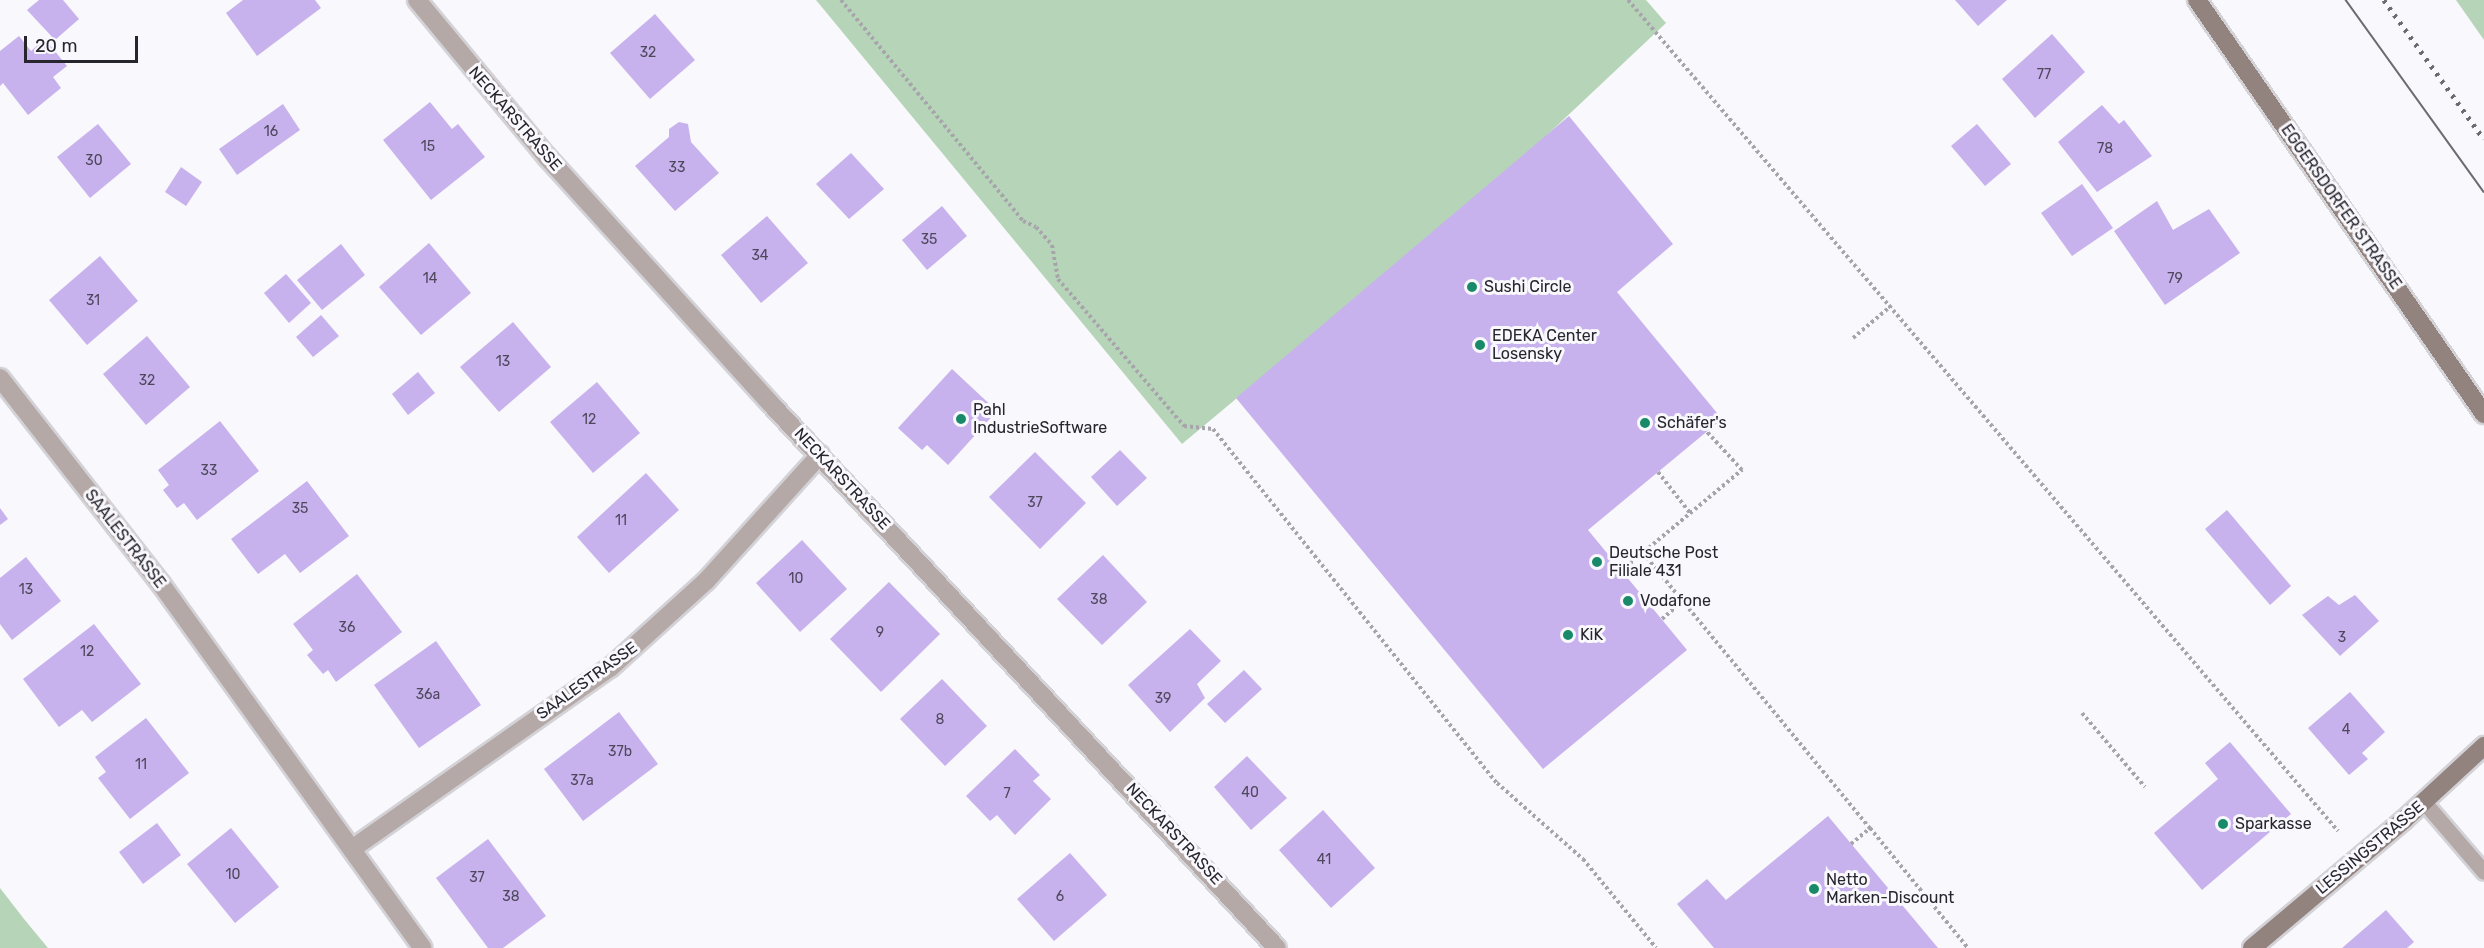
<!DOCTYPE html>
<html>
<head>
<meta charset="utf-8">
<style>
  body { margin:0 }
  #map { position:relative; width:2484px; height:948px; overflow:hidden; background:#f9f8fc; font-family:Rubik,sans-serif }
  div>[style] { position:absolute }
  .green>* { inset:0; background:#b6d4b7 }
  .building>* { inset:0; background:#c7b2ed }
  .path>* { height:4px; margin-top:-2px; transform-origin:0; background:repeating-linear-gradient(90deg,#a7a5ab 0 3px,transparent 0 6px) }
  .roads { filter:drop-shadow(2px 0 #d3d2d7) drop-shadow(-2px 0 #d3d2d7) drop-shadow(0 2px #d3d2d7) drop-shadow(0 -2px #d3d2d7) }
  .lane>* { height:15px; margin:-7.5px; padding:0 7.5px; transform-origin:7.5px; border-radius:7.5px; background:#b4a9a7 }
  .street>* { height:18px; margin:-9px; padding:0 9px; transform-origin:9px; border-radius:9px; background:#b4a9a7 }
  .secondary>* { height:18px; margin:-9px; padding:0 9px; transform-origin:9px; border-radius:9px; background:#92837f }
  .tram>* { height:1.5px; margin:-0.75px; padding:0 0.75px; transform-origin:0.75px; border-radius:0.75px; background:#6d6b72 }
  .rail>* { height:4.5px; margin-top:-2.25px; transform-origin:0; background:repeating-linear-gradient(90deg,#6d6b72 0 3px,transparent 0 9px) }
  .dots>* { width:16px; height:16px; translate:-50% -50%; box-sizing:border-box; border:3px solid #f9f8fc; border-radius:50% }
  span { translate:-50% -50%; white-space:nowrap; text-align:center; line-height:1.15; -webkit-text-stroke:6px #f9f8fc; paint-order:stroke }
  .number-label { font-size:14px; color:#4f485d }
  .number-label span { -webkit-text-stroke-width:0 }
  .street-label { font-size:16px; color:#27252d }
  .poi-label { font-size:16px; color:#27252d }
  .left { translate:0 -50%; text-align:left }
  .scale { position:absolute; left:24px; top:36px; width:114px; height:27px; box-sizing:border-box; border:3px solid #27252d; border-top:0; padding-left:8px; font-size:18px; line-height:21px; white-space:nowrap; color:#27252d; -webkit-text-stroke:4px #f9f8fc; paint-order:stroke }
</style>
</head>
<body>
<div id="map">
  <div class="green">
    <div style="clip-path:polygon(816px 0,1646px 0,1666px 23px,1513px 167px,1182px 444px)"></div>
    <div style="clip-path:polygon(2456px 0,2484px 0,2484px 40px)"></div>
    <div style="clip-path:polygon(0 888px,24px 919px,48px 948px,0 948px)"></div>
  </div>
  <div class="building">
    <div style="clip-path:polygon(39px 0,63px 0,79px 19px,55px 40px,27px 10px)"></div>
    <div style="clip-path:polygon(243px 0,315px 0,321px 8px,257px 56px,226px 13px)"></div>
    <div style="clip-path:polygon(1955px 0,2007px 0,1978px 26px)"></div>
    <div style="clip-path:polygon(655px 14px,695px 60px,650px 99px,610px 53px)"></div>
    <div style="clip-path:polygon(2052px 34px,2085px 72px,2035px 118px,2002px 79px)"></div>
    <div style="clip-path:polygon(19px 36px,31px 51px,45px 39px,67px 66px,53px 77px,61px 88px,28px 115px,3px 83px,0 86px,0 51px)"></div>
    <div style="clip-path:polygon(430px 102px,452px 129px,458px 124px,485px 157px,431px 200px,383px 140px)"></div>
    <div style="clip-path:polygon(283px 104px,300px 130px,237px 175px,219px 149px)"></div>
    <div style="clip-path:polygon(2102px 105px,2119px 124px,2124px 120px,2152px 156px,2097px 192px,2058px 142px)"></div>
    <div style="clip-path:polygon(1569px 116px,1673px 244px,1617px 292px,1722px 419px,1588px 530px,1687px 650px,1543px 769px,1236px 398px)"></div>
    <div style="clip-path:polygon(679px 122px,688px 124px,691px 142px,719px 173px,675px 211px,635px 166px,669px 137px,669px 129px)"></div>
    <div style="clip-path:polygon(98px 124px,131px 164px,90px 198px,57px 157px)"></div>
    <div style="clip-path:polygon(1977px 124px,2011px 164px,1985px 186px,1951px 146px)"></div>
    <div style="clip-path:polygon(851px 153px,884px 189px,849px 219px,816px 184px)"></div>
    <div style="clip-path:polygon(181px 167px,202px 182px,186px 206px,165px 192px)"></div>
    <div style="clip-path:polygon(2082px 184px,2113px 228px,2072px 256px,2041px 213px)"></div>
    <div style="clip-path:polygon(2157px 201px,2173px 230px,2209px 209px,2240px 253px,2165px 305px,2114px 231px)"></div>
    <div style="clip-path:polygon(942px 206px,967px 236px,927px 270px,902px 240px)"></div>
    <div style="clip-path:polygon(767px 216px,808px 263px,761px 303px,721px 255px)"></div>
    <div style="clip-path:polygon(429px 243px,471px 293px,421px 335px,379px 287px)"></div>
    <div style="clip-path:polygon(341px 244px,365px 275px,322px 310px,297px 280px)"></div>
    <div style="clip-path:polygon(100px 256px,138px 301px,87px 345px,49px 300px)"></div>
    <div style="clip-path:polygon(286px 274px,311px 303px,289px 323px,264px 293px)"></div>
    <div style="clip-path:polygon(321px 315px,339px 336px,313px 357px,296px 337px)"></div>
    <div style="clip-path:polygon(513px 322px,551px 367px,499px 412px,460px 367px)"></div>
    <div style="clip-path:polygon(147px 336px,190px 387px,146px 425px,103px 374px)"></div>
    <div style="clip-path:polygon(952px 369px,997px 411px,948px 465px,927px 445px,922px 450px,898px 428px)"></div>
    <div style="clip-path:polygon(418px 372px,435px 393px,408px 415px,392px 394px)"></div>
    <div style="clip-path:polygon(597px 382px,640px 433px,593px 473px,550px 422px)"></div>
    <div style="clip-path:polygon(220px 421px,259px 471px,197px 520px,184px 503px,177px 508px,163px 490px,169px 485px,158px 470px)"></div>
    <div style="clip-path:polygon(1120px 450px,1147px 478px,1117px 506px,1091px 477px)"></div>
    <div style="clip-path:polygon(1035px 452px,1086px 503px,1040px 549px,989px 497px)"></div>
    <div style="clip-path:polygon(646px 473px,679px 510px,609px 573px,577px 537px)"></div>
    <div style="clip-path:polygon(307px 481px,349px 536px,300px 573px,285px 554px,258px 574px,231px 539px)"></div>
    <div style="clip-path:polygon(0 508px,8px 519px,0 525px)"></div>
    <div style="clip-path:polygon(2227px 510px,2291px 586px,2270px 605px,2205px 529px)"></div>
    <div style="clip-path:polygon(802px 540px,847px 589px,800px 632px,756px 583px)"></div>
    <div style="clip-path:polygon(1103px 555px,1147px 602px,1102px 645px,1057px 599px)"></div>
    <div style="clip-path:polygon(26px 557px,61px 601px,12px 640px,0 624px,0 578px)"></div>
    <div style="clip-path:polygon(357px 574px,402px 632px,336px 682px,328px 670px,323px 674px,307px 655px,313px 650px,293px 624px)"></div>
    <div style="clip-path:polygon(889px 582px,940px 634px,881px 692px,830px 639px)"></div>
    <div style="clip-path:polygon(2355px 595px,2379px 621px,2340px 656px,2302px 615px,2328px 596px,2339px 605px)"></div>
    <div style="clip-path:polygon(94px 624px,141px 684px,92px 722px,82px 710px,59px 727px,23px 679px)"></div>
    <div style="clip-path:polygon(1190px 629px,1221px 661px,1197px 684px,1205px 698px,1170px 732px,1128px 685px)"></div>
    <div style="clip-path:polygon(436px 641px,481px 705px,419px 748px,374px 685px)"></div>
    <div style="clip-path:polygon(1244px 670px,1262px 689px,1225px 723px,1207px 704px)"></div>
    <div style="clip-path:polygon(942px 679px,987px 726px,945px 766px,900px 719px)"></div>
    <div style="clip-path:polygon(2350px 692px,2385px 732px,2362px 753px,2368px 759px,2349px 775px,2308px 728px)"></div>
    <div style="clip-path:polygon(619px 712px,658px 764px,583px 821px,544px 769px)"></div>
    <div style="clip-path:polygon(146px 718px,189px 773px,130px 819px,98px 778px,106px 772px,95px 757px)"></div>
    <div style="clip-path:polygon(2230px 742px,2291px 814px,2202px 890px,2154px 833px,2218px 779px,2205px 763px)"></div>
    <div style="clip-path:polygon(1015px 749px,1040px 775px,1033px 781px,1051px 799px,1015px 835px,997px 815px,990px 821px,966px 796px)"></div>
    <div style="clip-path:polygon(1247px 756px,1287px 798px,1251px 830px,1214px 787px)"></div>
    <div style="clip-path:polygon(1323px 810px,1375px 868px,1331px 908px,1279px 850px)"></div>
    <div style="clip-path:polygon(1828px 816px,1938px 948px,1714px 948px,1677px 904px,1707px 879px,1726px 900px)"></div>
    <div style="clip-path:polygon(157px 823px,181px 855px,143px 884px,119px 852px)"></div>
    <div style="clip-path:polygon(231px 828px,279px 887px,235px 923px,187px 864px)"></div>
    <div style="clip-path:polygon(488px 839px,546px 916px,503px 948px,488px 948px,436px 878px)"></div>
    <div style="clip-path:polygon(1070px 853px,1107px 895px,1054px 941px,1017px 899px)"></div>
    <div style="clip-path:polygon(2386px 910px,2414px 942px,2407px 948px,2342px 948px)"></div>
  </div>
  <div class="path">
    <div style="left:841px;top:0;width:286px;rotate:50.5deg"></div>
    <div style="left:1023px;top:221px;width:14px;rotate:25deg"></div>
    <div style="left:1036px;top:227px;width:24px;rotate:48deg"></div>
    <div style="left:1052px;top:245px;width:35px;rotate:80deg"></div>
    <div style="left:1058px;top:279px;width:194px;rotate:49.4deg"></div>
    <div style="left:1184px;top:426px;width:29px;rotate:6deg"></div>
    <div style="left:1213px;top:429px;width:454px;rotate:51.3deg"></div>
    <div style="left:1497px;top:783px;width:115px;rotate:41.5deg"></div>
    <div style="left:1583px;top:859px;width:115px;rotate:50.6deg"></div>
    <div style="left:1628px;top:0;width:1093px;rotate:49.49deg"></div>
    <div style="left:1853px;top:338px;width:50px;rotate:-40.1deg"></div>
    <div style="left:1658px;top:472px;width:52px;rotate:52deg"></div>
    <div style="left:1643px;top:553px;width:357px;rotate:50.5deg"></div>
    <div style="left:1621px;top:571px;width:158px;rotate:-39.9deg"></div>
    <div style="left:1742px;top:470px;width:52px;rotate:-132.6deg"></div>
    <div style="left:1662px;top:619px;width:28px;rotate:-41deg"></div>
    <div style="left:2082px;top:713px;width:97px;rotate:49.6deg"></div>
    <div style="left:1851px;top:844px;width:25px;rotate:-40deg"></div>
    <div style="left:1870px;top:828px;width:155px;rotate:50.8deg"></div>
  </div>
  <div class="roads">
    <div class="lane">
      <div style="left:2424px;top:802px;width:92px;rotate:49.4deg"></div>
    </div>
    <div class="street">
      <div style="left:417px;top:0;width:204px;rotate:50.4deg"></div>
      <div style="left:547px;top:157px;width:332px;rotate:47.8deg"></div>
      <div style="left:770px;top:403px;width:744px;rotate:47.07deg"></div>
      <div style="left:0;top:378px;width:261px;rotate:52deg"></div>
      <div style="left:161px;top:584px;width:448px;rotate:54.3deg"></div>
      <div style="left:352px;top:849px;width:315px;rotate:-35.1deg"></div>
      <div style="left:610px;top:668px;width:130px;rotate:-42.2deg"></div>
      <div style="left:706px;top:581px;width:170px;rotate:-47.9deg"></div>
    </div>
    <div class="secondary">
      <div style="left:2197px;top:0;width:504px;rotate:55.27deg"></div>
      <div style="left:2252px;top:948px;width:200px;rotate:-40.1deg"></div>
      <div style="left:2405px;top:819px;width:108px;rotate:-42.7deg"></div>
    </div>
  </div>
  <div class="tram">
    <div style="left:2346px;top:0;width:236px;rotate:54.3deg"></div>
  </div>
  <div class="rail">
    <div style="left:2384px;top:0;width:171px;rotate:54.3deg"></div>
  </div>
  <div class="dots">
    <div style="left:1472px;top:287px;background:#198a69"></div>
    <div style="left:1480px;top:345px;background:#198a69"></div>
    <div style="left:961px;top:419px;background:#198a69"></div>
    <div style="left:1645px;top:423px;background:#198a69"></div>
    <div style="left:1597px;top:562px;background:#198a69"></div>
    <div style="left:1628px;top:601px;background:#198a69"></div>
    <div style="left:1568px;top:635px;background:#198a69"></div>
    <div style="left:2223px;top:824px;background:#198a69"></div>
    <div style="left:1814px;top:889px;background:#198a69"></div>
  </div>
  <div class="number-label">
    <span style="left:648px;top:53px">32</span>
    <span style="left:2044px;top:75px">77</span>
    <span style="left:271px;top:132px">16</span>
    <span style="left:428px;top:147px">15</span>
    <span style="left:2105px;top:149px">78</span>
    <span style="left:94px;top:161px">30</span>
    <span style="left:677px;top:168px">33</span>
    <span style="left:929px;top:240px">35</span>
    <span style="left:760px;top:256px">34</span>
    <span style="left:430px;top:279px">14</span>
    <span style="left:2175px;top:279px">79</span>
    <span style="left:93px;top:301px">31</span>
    <span style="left:503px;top:362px">13</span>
    <span style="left:147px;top:381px">32</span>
    <span style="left:589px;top:420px">12</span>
    <span style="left:209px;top:471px">33</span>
    <span style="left:1035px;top:503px">37</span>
    <span style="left:300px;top:509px">35</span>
    <span style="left:621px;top:521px">11</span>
    <span style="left:796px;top:579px">10</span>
    <span style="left:26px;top:590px">13</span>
    <span style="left:1099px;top:600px">38</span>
    <span style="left:347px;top:628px">36</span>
    <span style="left:880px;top:633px">9</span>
    <span style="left:2342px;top:638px">3</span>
    <span style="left:87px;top:652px">12</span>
    <span style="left:428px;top:695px">36a</span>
    <span style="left:1163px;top:699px">39</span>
    <span style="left:940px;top:720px">8</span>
    <span style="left:2346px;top:730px">4</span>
    <span style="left:620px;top:752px">37b</span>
    <span style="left:141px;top:765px">11</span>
    <span style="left:582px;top:781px">37a</span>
    <span style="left:1250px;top:793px">40</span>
    <span style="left:1007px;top:794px">7</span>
    <span style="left:1324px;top:860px">41</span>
    <span style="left:233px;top:875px">10</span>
    <span style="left:477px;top:878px">37</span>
    <span style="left:511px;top:897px">38</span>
    <span style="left:1060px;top:897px">6</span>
  </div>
  <div class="street-label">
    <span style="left:515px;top:119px;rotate:49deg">NECKARSTRASSE</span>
    <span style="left:2341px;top:207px;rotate:55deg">EGGERSDORFER STRASSE</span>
    <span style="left:842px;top:479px;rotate:47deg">NECKARSTRASSE</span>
    <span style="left:125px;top:539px;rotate:52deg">SAALESTRASSE</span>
    <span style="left:587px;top:681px;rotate:-36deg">SAALESTRASSE</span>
    <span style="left:1174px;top:834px;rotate:47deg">NECKARSTRASSE</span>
    <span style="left:2370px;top:848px;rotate:-40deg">LESSINGSTRASSE</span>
  </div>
  <div class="poi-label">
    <span class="left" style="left:1484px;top:287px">Sushi Circle</span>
    <span class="left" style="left:1492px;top:345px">EDEKA Center<br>Losensky</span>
    <span class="left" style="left:973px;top:419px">Pahl<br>IndustrieSoftware</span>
    <span class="left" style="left:1657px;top:423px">Schäfer's</span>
    <span class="left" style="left:1609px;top:562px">Deutsche Post<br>Filiale 431</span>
    <span class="left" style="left:1640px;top:601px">Vodafone</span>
    <span class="left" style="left:1580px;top:635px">KiK</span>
    <span class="left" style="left:2235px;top:824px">Sparkasse</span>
    <span class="left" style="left:1826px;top:889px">Netto<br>Marken-Discount</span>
  </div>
  <div class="scale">20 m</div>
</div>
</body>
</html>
